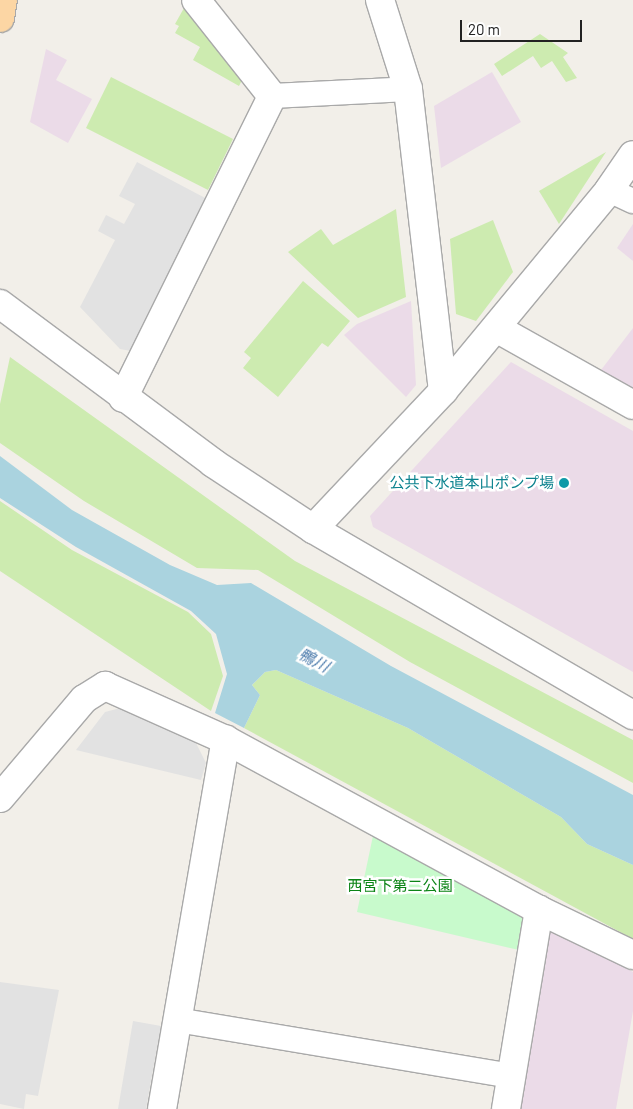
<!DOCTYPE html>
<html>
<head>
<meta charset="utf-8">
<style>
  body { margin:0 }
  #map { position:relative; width:633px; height:1109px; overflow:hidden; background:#f2efe9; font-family:Barlow,"Noto Sans JP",sans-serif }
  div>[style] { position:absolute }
  .industrial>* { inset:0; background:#ebdbe8 }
  .grass>* { inset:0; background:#cdebb0 }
  .park>* { inset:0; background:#c8facc }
  .parking>* { inset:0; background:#e2e2e2 }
  .water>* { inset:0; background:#aad3df }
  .roads { filter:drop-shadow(1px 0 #a9a9a9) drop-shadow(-1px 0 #a9a9a9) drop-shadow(0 1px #a9a9a9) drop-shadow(0 -1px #a9a9a9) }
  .service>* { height:24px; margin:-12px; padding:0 12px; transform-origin:12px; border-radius:12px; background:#fff }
  .minor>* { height:28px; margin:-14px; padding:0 14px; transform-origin:14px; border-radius:14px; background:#fff }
  .tertiary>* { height:28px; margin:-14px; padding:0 14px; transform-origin:14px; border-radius:14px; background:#fff }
  .primary>* { height:28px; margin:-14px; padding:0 14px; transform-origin:14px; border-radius:14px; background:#fcd6a4 }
  .dots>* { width:14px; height:14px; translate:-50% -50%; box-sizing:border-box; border:2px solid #fff; border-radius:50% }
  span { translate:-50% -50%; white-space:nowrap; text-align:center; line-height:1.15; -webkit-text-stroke:5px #fff; paint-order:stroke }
  .culture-label { font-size:15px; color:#0d838f }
  .right { translate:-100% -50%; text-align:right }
  .park-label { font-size:15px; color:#0c8416 }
  .water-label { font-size:16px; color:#4a7aab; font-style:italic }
  .scale { position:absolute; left:460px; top:20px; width:122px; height:22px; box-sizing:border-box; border:2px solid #222; border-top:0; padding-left:6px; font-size:15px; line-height:18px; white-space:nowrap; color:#222; -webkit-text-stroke:4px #fff; paint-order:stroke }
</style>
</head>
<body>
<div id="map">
  <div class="industrial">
    <div style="clip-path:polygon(46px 49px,67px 60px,56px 80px,92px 99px,68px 143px,30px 122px)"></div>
    <div style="clip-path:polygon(492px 72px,521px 122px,441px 168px,434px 106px)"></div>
    <div style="clip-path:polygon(633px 224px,633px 261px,617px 248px)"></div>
    <div style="clip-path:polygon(411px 301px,416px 385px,406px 397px,344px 335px,357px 324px)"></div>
    <div style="clip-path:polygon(633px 328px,633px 389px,601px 370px)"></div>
    <div style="clip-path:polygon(511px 362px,633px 431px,633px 672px,373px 527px,370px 516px)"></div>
    <div style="clip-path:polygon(550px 927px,633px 972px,633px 1011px,616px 1109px,519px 1109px)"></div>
  </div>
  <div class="grass">
    <div style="clip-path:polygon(184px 8px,242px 80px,239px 86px,193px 60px,200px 47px,175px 33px,179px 26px,175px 24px)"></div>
    <div style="clip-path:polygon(540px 34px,568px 53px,563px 57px,577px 78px,566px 82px,552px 61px,541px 68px,533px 56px,502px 76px,494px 64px)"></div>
    <div style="clip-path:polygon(111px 77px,233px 139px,208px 190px,86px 128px)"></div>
    <div style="clip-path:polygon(606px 152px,559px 224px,539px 191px)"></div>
    <div style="clip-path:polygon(396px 209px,406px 297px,358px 318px,288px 252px,321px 229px,333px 245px)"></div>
    <div style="clip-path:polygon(493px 220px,513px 272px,476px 321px,456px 314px,450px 239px)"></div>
    <div style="clip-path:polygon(303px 281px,350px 321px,328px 347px,322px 343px,278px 397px,243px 368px,251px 358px,244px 352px)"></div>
    <div style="clip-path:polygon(10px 357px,295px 561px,633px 740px,633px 783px,410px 662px,258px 570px,197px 568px,84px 501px,0 443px,0 404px)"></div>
    <div style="clip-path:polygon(0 501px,72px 550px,188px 612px,211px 634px,223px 676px,211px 711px,0 571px)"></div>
    <div style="clip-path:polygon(276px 670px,408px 728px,561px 817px,587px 844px,633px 865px,633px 939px,244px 728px,260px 695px,252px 685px,265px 672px)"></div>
  </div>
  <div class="park">
    <div style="clip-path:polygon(374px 831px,526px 914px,519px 950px,357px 912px)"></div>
  </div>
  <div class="parking">
    <div style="clip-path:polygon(137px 162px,209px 200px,131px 351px,120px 349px,80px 307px,115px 240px,98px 231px,106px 215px,124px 224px,135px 204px,119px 196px)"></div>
    <div style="clip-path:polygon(128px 706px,195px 741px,206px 763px,201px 780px,76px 750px,105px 712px)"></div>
    <div style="clip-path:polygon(0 982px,59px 990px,38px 1096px,26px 1094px,24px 1109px,0 1104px)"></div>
    <div style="clip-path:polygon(133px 1021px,161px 1026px,146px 1109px,118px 1109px)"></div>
  </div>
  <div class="water">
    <div style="clip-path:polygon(0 456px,72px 510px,170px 565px,217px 585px,251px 583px,391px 666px,633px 795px,633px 865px,587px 844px,561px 817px,408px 728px,276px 670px,265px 672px,252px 685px,260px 695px,244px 728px,215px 713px,227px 674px,216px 634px,191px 611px,76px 547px,0 498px)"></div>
  </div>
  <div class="roads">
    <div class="service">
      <div style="left:272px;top:96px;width:136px;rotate:-2.9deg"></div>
      <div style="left:609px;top:190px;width:26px;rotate:25deg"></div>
      <div style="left:177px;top:1020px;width:340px;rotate:9.5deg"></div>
    </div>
    <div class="minor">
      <div style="left:380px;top:0;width:93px;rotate:72.5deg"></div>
      <div style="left:408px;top:89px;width:304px;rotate:83.4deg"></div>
      <div style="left:496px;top:328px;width:157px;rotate:29.3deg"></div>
      <div style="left:123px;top:398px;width:337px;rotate:-63.7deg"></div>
      <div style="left:272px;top:96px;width:122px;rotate:-128.4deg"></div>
      <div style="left:0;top:798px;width:130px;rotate:-49.7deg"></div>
      <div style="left:84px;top:699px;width:25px;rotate:-32deg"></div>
      <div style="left:105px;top:686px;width:133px;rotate:24.1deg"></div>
      <div style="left:226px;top:740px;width:356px;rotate:28.5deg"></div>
      <div style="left:539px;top:910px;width:104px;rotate:25.6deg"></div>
      <div style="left:162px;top:1109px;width:375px;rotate:-80.2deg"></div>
      <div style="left:506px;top:1109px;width:202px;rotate:-80.6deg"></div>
    </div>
    <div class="tertiary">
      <div style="left:0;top:304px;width:266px;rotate:36.7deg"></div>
      <div style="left:213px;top:463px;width:120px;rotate:33.4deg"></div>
      <div style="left:313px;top:529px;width:370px;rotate:30.2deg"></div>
      <div style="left:313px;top:529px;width:190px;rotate:-46.7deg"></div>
      <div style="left:443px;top:391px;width:261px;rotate:-50.4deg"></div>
      <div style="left:609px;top:190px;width:42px;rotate:-55.6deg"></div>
    </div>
    <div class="primary">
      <div style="left:0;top:18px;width:18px;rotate:-81deg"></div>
    </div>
  </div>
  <div class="dots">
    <div style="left:564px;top:483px;background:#0f9aa8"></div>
  </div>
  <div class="culture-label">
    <span class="right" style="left:554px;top:483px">公共下水道本山ポンプ場</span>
  </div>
  <div class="park-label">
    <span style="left:400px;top:886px">西宮下第二公園</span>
  </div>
  <div class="water-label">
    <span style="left:314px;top:660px;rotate:28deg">鴨川</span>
  </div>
  <div class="scale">20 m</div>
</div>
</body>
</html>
